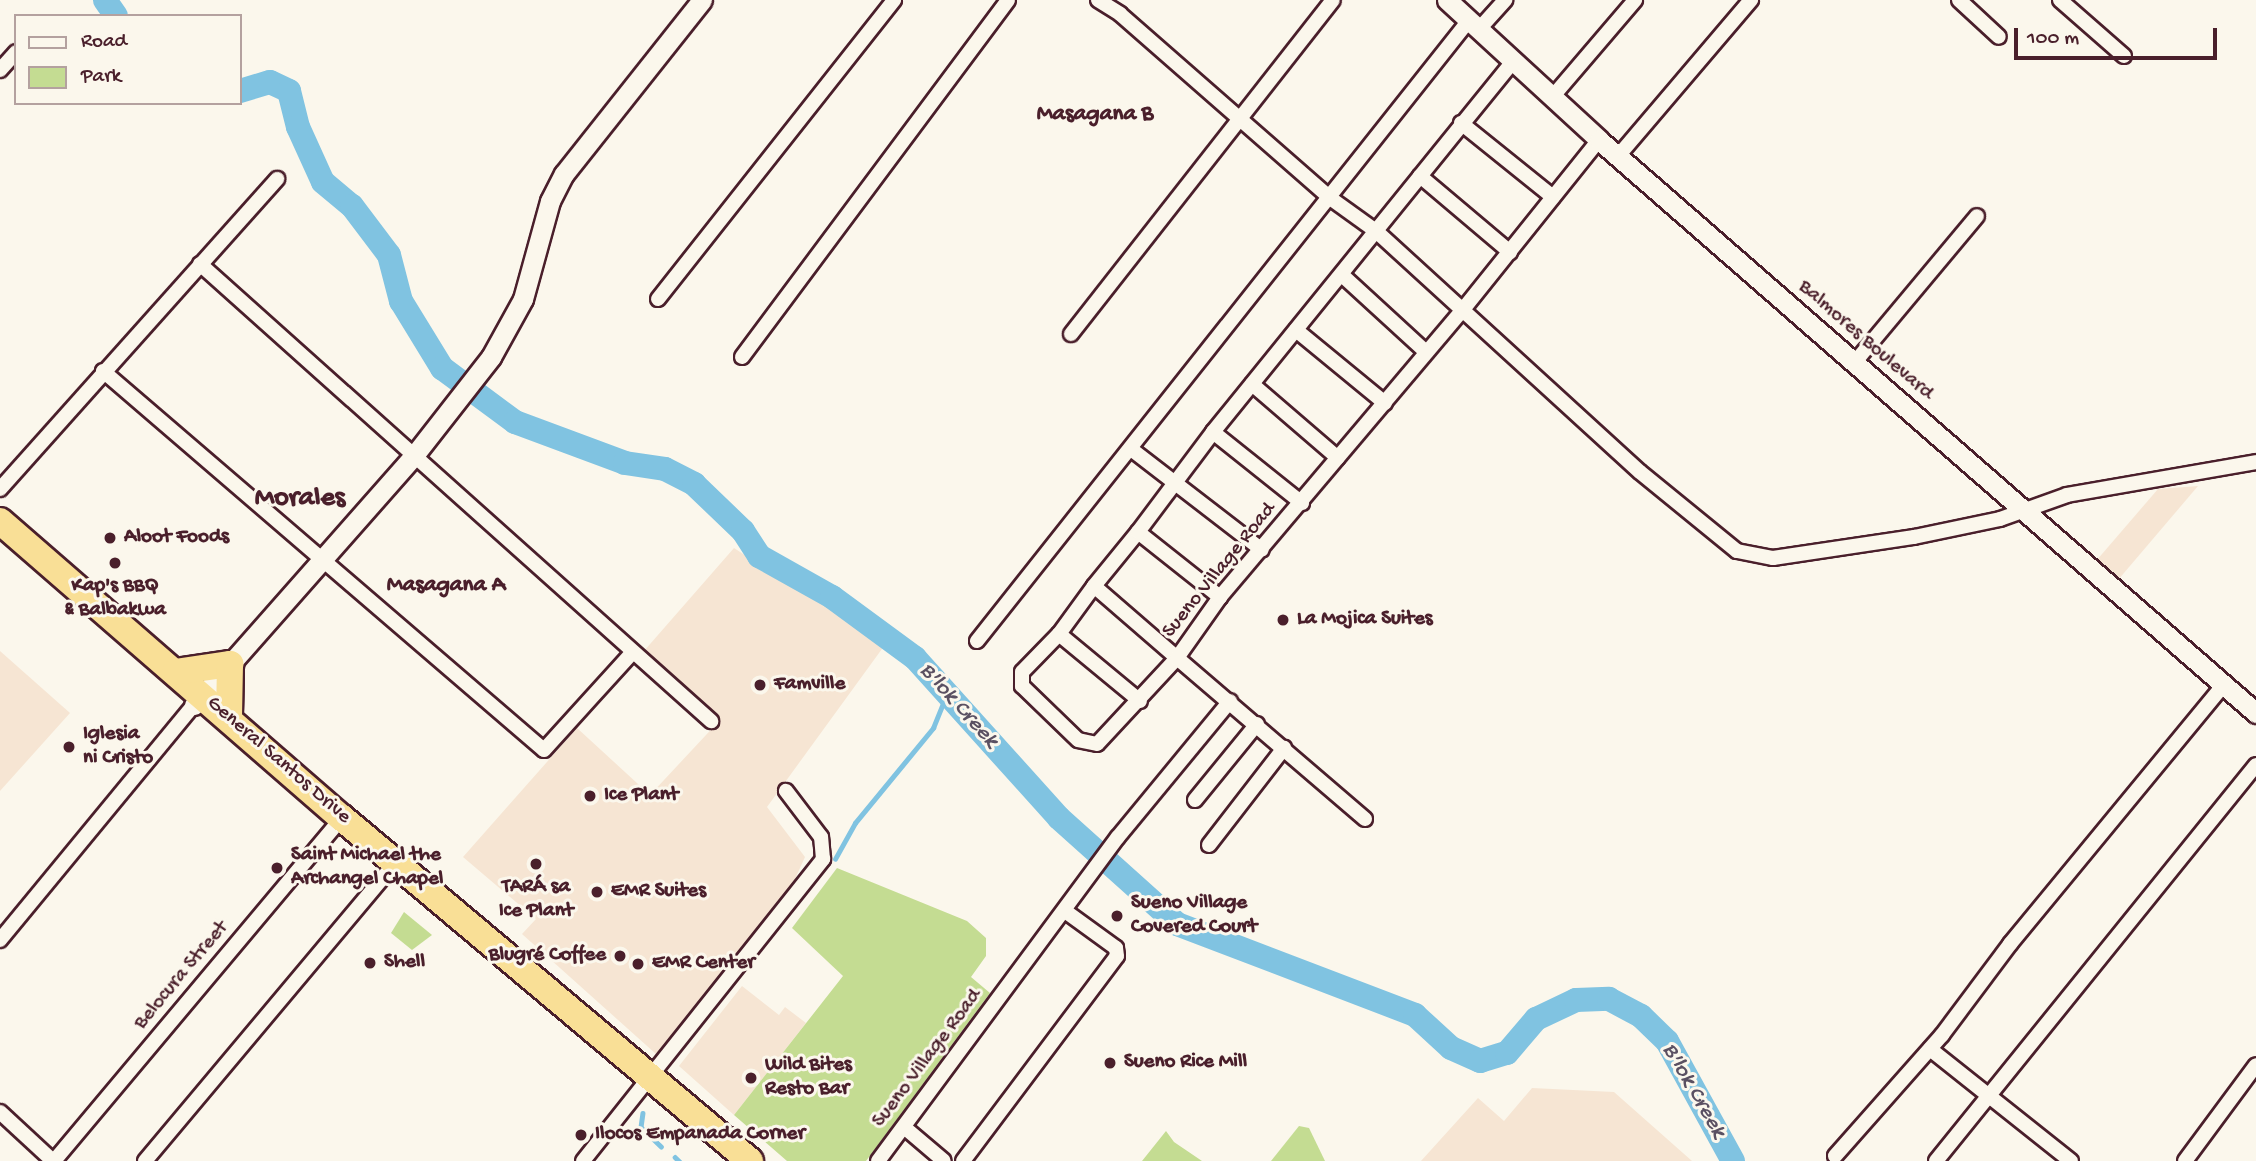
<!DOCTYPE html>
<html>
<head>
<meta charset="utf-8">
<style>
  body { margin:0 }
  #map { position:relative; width:2256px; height:1161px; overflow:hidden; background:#fbf7ec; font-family:"Gochi Hand",sans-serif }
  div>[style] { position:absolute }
  .built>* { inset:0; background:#f6e5d3 }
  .green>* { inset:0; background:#c4dc92 }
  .stream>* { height:4.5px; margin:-2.25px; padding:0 2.25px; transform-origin:2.25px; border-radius:2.25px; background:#80c3e1 }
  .river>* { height:24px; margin:-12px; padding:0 12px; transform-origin:12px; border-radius:12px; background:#80c3e1 }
  .roads { filter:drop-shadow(2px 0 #4a1f2b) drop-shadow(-2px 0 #4a1f2b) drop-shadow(0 2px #4a1f2b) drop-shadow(0 -2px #4a1f2b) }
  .street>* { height:14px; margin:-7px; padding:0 7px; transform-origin:7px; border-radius:7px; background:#fbf7ec }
  .secondary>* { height:19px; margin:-9.5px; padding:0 9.5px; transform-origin:9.5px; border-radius:9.5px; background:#fbf7ec }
  .highway>* { height:26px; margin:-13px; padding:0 13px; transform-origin:13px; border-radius:13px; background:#f9df96 }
  .dots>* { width:19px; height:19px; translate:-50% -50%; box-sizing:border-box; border:4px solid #fbf7ec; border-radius:50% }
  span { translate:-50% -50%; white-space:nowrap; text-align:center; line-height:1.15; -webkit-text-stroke:6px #fbf7ec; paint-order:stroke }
  .street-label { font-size:21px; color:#4a1f2b }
  .poi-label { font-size:21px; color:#4a1f2b; font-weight:700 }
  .left { translate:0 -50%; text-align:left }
  .right { translate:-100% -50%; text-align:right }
  .neighbourhood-label { font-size:23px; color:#4a1f2b; font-weight:700 }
  .water-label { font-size:23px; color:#5a5062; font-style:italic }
  .district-label { font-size:28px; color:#4a1f2b; font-weight:700 }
  .legend { position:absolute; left:14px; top:14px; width:228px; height:91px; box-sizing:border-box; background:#fbf7ec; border:2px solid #b4a19f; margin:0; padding:9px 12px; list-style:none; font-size:21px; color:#4a1f2b }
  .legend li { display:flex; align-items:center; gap:14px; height:35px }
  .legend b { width:35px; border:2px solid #b4a19f }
  .scale { position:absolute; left:2014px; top:28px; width:203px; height:32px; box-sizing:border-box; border:4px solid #4a1f2b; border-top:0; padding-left:9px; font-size:21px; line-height:24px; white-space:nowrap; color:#4a1f2b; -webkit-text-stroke:5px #fbf7ec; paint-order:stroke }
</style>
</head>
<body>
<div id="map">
  <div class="built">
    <div style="clip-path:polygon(2198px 486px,2118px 580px,2096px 561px,2158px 489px)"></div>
    <div style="clip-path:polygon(734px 548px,795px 588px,826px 596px,887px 642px,767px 807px,805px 857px,784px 903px,656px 1054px,522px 934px,536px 919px,463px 857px,577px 728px,650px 795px,720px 720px,644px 651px)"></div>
    <div style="clip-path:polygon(0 651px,70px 713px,0 791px)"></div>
    <div style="clip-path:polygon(742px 986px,779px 1015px,785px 1007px,806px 1023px,734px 1115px,679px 1066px)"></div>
    <div style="clip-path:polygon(1532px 1088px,1614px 1092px,1692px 1161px,1421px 1161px,1478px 1098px,1504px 1121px)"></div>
  </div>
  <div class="green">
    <div style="clip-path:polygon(837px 868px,967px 921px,986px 938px,986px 956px,971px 977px,990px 993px,866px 1161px,787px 1161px,734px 1115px,843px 976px,792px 928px)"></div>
    <div style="clip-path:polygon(404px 912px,432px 935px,412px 950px,391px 933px)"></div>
    <div style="clip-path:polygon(1299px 1126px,1309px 1128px,1325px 1161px,1271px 1161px)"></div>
    <div style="clip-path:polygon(1166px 1131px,1174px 1142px,1202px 1161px,1142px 1161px)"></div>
  </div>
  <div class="stream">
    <div style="left:835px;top:859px;width:41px;rotate:-60.9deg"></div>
    <div style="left:855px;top:823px;width:123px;rotate:-50.6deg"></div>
    <div style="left:933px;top:728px;width:37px;rotate:-68deg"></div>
    <div style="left:643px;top:1113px;width:14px;rotate:98deg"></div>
    <div style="left:641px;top:1127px;width:28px;rotate:44deg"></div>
    <div style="left:675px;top:1157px;width:6px;rotate:45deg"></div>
  </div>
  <div class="river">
    <div style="left:105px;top:0;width:19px;rotate:55deg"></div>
    <div style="left:240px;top:91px;width:31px;rotate:-17deg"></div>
    <div style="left:270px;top:82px;width:21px;rotate:25deg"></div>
    <div style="left:289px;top:91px;width:37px;rotate:76deg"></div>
    <div style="left:298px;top:127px;width:60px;rotate:65.6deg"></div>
    <div style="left:323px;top:182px;width:38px;rotate:40deg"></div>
    <div style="left:352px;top:206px;width:61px;rotate:52.9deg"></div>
    <div style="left:389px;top:255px;width:48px;rotate:75.4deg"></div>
    <div style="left:401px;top:301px;width:79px;rotate:58.5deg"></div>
    <div style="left:442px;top:368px;width:91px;rotate:36.5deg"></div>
    <div style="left:515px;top:422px;width:117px;rotate:20.4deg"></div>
    <div style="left:625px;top:463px;width:40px;rotate:8.5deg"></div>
    <div style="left:665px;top:469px;width:33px;rotate:27deg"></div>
    <div style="left:694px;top:484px;width:68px;rotate:43.8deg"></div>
    <div style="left:743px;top:531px;width:30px;rotate:57deg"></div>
    <div style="left:759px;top:556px;width:84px;rotate:29.3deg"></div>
    <div style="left:832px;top:597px;width:103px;rotate:36.3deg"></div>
    <div style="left:915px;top:658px;width:215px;rotate:48deg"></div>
    <div style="left:1059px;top:818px;width:159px;rotate:41.9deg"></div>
    <div style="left:1177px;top:924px;width:255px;rotate:20.9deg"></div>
    <div style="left:1415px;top:1015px;width:49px;rotate:42.5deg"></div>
    <div style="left:1451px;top:1048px;width:32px;rotate:24deg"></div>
    <div style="left:1480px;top:1061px;width:28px;rotate:-17deg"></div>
    <div style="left:1507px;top:1053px;width:45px;rotate:-49.5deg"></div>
    <div style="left:1536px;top:1019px;width:44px;rotate:-25.4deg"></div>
    <div style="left:1576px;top:1000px;width:33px;rotate:-2deg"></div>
    <div style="left:1609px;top:999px;width:36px;rotate:28deg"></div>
    <div style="left:1641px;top:1016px;width:36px;rotate:44deg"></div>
    <div style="left:1667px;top:1041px;width:137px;rotate:61.2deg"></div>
  </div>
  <div class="roads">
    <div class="street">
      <div style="left:1098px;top:0;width:26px;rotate:32deg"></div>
      <div style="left:1120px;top:14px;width:279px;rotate:41.2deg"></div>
      <div style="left:1330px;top:198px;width:57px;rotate:35.7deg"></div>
      <div style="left:1376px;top:231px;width:357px;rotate:42.4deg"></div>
      <div style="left:1640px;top:472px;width:125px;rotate:39.2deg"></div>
      <div style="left:1737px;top:551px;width:37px;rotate:11deg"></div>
      <div style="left:1773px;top:558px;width:143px;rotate:-8.5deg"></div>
      <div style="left:1914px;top:537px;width:88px;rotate:-11.8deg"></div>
      <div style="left:2000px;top:519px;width:71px;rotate:-19.7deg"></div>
      <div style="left:2067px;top:495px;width:192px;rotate:-9.9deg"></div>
      <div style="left:1959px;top:0;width:54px;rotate:42.8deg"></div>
      <div style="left:2060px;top:0;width:85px;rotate:41.2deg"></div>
      <div style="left:1480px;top:28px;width:38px;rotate:-48deg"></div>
      <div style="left:0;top:70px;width:24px;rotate:-48deg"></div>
      <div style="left:1554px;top:95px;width:125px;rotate:-49.5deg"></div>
      <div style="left:1461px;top:123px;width:118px;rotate:38.8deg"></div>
      <div style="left:1619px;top:155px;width:204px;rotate:-49.6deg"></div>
      <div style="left:1420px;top:176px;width:118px;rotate:40.2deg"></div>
      <div style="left:200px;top:264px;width:686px;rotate:41.81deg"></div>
      <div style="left:1342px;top:275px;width:113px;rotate:42.5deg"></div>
      <div style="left:658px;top:299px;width:381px;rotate:-51.7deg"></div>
      <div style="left:1296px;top:330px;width:115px;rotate:39.4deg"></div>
      <div style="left:1071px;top:334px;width:424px;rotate:-51.9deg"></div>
      <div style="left:742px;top:357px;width:445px;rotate:-53.3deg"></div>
      <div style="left:1855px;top:362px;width:190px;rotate:-50.1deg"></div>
      <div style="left:103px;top:371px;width:581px;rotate:40.68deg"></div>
      <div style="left:544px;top:750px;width:132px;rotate:-47.8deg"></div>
      <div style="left:1252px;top:384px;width:113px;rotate:40.7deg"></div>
      <div style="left:1213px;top:432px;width:114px;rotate:38.6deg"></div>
      <div style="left:1131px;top:449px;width:165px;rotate:37.6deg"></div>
      <div style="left:0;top:489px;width:416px;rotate:-48.2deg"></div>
      <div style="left:1138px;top:532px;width:105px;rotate:38.4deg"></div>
      <div style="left:1094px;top:586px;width:110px;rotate:40.9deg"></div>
      <div style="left:1177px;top:658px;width:117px;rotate:132.9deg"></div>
      <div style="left:1097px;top:744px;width:19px;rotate:-168deg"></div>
      <div style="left:1078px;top:740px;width:78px;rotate:-136deg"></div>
      <div style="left:1022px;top:686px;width:14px;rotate:-90deg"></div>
      <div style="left:1022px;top:672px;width:53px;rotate:-45.8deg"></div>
      <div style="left:1059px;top:634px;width:59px;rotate:-53.9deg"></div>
      <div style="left:1094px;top:586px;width:70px;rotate:-50.8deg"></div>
      <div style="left:1138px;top:532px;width:125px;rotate:-53.1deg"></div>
      <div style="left:1213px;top:432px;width:479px;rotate:-51deg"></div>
      <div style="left:1059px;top:634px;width:105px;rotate:39.6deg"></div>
      <div style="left:977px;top:641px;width:794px;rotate:-51.6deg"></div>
      <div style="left:1195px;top:800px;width:98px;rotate:-50.8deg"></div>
      <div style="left:1365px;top:819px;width:248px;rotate:-139.4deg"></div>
      <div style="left:1177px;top:658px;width:75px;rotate:-54.8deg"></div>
      <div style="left:1220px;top:597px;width:373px;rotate:-49.8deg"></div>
      <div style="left:1461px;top:312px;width:221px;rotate:-51.3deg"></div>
      <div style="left:1209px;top:845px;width:123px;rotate:-52.3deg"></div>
      <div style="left:0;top:940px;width:305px;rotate:-50.5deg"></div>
      <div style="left:1930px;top:1049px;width:180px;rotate:38.5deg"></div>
      <div style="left:0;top:1112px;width:72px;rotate:42.8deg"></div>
      <div style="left:904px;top:1127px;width:52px;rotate:40.4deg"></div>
      <div style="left:1835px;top:1156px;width:162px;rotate:-48.5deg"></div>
      <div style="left:1942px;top:1035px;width:114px;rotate:-53.2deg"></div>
      <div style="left:2010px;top:944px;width:337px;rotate:-50.5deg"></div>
      <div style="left:54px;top:1161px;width:448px;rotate:-50deg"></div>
      <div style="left:145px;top:1161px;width:376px;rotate:-50deg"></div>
      <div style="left:583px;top:1161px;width:386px;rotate:-51.5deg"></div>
      <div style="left:823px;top:859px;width:22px;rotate:-95deg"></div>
      <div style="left:821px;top:837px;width:58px;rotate:-127.3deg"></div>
      <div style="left:878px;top:1161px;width:403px;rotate:-53.5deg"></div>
      <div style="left:1118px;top:837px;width:176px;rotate:-50.5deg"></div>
      <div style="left:963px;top:1161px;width:256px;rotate:-53.1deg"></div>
      <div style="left:1117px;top:956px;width:8px;rotate:-97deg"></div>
      <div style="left:1116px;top:948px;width:63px;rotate:-144deg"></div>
      <div style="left:1936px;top:1161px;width:509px;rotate:-51.06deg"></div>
      <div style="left:2185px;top:1161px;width:119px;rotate:-53.5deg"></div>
    </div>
    <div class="secondary">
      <div style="left:1447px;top:0;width:207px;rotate:42.6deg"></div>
      <div style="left:1599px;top:140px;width:872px;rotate:41.09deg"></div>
      <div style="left:194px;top:705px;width:336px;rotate:-48.6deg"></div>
      <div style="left:416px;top:453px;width:122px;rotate:-52deg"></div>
      <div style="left:491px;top:357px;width:66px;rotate:-61.1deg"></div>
      <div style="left:523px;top:299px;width:102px;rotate:-74.6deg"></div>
      <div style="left:550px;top:201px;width:30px;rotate:-63deg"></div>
      <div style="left:564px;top:174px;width:222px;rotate:-51.6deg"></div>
    </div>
    <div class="highway">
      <div style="left:0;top:521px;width:453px;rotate:41deg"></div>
      <div style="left:342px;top:818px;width:533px;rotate:40.05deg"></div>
      <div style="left:175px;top:672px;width:56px;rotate:-8.3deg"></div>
      <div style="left:230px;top:664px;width:54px;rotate:91.1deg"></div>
    </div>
  </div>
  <div class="dots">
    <div style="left:110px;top:538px;background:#4a1f2b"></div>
    <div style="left:115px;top:563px;background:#4a1f2b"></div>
    <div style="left:1283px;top:620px;background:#4a1f2b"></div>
    <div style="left:760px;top:685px;background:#4a1f2b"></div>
    <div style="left:69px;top:747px;background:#4a1f2b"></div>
    <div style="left:590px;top:796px;background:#4a1f2b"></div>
    <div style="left:536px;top:864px;background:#4a1f2b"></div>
    <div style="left:277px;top:868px;background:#4a1f2b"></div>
    <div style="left:597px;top:892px;background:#4a1f2b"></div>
    <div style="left:1117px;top:916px;background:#4a1f2b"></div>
    <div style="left:620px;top:956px;background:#4a1f2b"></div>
    <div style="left:370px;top:963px;background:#4a1f2b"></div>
    <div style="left:638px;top:964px;background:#4a1f2b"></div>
    <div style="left:1110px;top:1063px;background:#4a1f2b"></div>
    <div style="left:751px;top:1078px;background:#4a1f2b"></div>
    <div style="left:581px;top:1135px;background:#4a1f2b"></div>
  </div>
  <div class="street-label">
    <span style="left:1865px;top:341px;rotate:41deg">Balmores Boulevard</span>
    <span style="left:1220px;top:571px;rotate:-51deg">Sueno Village Road</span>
    <span style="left:278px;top:761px;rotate:41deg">General Santos Drive</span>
    <span style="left:182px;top:976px;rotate:-50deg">Belocura Street</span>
    <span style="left:928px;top:1059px;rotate:-53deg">Sueno Village Road</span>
  </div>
  <div class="poi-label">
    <span class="left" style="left:124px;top:538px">Aloot Foods</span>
    <span style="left:115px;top:599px">Kap's BBQ<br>&amp; Balbakwa</span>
    <span class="left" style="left:1297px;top:620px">La Mojica Suites</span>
    <span class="left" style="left:774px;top:685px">Famville</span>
    <span class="left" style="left:83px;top:747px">Iglesia<br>ni Cristo</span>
    <span class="left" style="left:604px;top:796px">Ice Plant</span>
    <span class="left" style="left:291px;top:868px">Saint Michael the<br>Archangel Chapel</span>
    <span style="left:536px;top:900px">TARÁ sa<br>Ice Plant</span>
    <span class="left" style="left:611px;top:892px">EMR Suites</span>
    <span class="left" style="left:1131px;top:916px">Sueno Village<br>Covered Court</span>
    <span class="right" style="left:606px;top:956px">Blugré Coffee</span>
    <span class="left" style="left:384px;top:963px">Shell</span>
    <span class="left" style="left:652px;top:964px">EMR Center</span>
    <span class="left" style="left:1124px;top:1063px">Sueno Rice Mill</span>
    <span class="left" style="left:765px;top:1078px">Wild Bites<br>Resto Bar</span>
    <span class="left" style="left:595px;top:1135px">Ilocos Empanada Corner</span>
  </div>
  <div class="neighbourhood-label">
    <span style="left:1095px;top:115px">Masagana B</span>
    <span style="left:446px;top:586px">Masagana A</span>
  </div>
  <div class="water-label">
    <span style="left:958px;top:706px;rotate:48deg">B'lok Creek</span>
    <span style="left:1693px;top:1091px;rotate:60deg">B'lok Creek</span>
  </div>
  <div class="district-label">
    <span style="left:300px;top:499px">Morales</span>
  </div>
  <ul class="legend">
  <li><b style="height:9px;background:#fbf7ec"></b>Road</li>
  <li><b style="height:19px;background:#c4dc92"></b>Park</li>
  </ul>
  <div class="scale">100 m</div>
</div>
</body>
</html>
